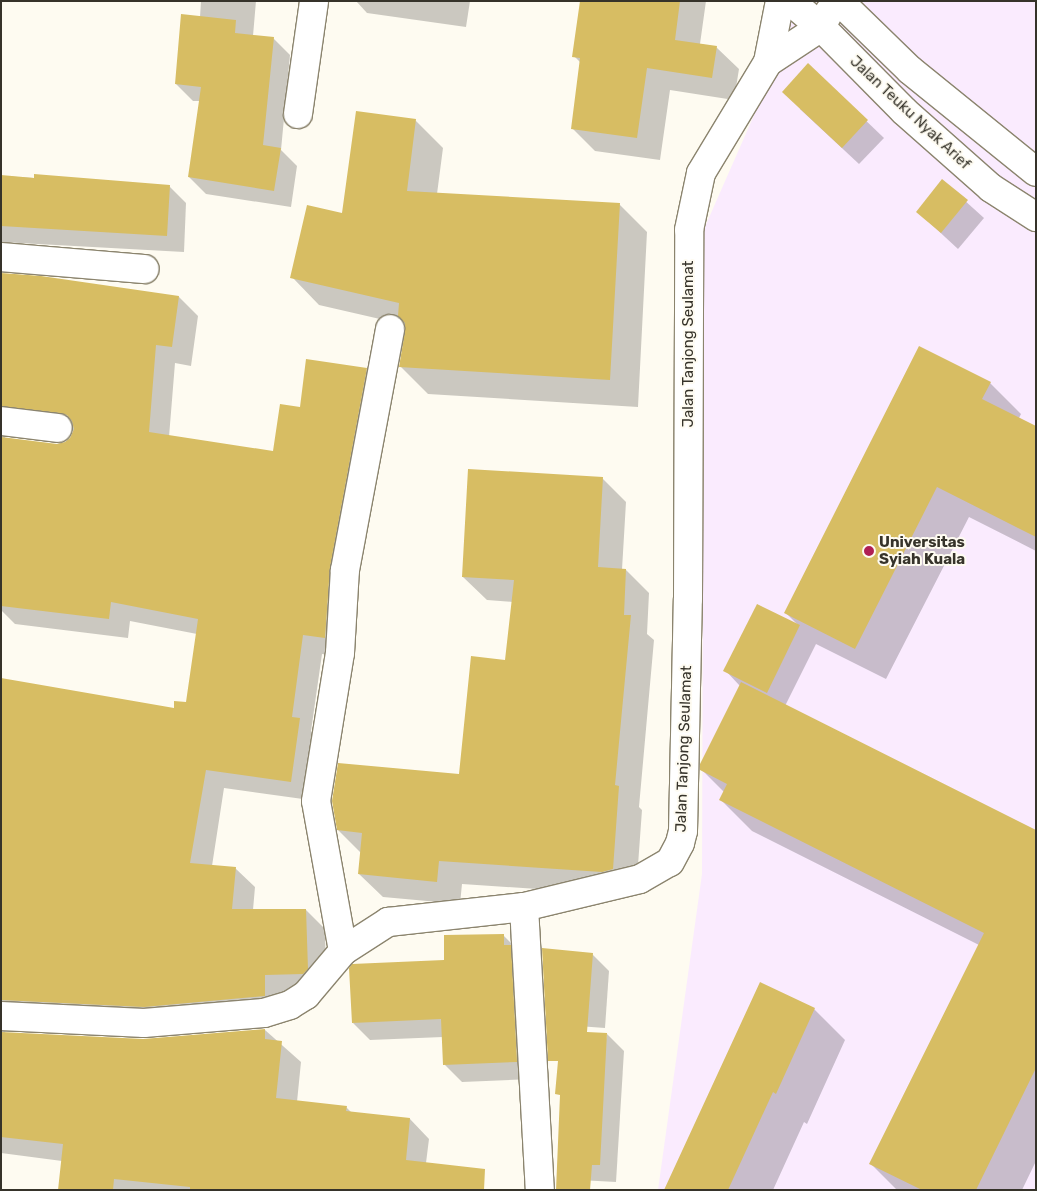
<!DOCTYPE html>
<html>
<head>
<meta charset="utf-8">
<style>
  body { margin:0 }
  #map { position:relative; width:1037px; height:1191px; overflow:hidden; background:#fefbf1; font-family:Rubik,sans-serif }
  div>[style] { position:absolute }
  .education>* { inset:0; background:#faebfe }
  .shadow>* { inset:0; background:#0003 }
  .building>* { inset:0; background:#d7bd63 }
  .roads { filter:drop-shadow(1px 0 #8b846e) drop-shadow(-1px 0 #8b846e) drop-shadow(0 1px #8b846e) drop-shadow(0 -1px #8b846e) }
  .street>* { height:28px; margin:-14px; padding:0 14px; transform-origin:14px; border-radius:14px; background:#fff }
  .secondary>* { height:28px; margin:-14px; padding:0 14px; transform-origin:14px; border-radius:14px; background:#fff }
  .dots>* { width:14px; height:14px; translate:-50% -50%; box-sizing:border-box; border:2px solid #fefbf1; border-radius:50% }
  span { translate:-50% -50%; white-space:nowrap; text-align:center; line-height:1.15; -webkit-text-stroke:4px #fefbf1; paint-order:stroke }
  .street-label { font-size:15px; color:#36332a }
  .poi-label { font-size:15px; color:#36332a; font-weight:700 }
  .left { translate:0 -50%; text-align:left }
  .frame { position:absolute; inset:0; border:2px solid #36332a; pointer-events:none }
</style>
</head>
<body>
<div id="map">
  <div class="education">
    <div style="clip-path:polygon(792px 1px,1036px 1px,1036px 1190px,658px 1190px,702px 874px,704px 229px,769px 81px)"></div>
  </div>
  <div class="shadow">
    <div style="clip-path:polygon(201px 1px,256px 1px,253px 36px,273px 38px,290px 55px,281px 150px,297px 166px,291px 207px,206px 194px,189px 177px,200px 101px,193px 101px,176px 84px,200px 17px)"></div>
    <div style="clip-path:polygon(356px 1px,470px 1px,466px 27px,367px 13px)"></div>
    <div style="clip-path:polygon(581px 1px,706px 1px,700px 44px,716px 47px,739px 69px,734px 100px,670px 90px,660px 160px,595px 151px,572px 128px,581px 63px,574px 56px)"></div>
    <div style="clip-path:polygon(808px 65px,884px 138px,859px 164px,800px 109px)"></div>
    <div style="clip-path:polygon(415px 120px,443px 148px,437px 194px,620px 205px,647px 232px,638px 407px,428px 394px,400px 366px,406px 325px,319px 305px,292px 277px)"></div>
    <div style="clip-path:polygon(1px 176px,169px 186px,186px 203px,184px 252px,1px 242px)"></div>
    <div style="clip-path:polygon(942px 180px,984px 218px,958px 249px,918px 212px)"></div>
    <div style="clip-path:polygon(evenodd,1px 274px,179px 297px,198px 316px,191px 366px,175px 363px,169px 437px,274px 452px,301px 408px,366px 369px,385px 388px,344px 657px,322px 654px,311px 731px,318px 738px,310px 800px,224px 788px,212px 866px,235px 868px,255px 887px,253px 910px,306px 910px,325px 929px,326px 988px,284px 1015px,7px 1026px,5px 1033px,143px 1040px,265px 1030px,301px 1062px,297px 1102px,346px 1107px,352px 1113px,410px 1119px,429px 1139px,426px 1163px,481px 1190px,59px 1190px,62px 1161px,1px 1153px,1px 682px,175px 709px,187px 704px,197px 634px,130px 621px,128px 638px,15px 624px,1px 610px,1px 274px,23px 424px,75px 431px,71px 439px,64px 444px,56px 445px,5px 438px,8px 430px,23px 424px)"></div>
    <div style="clip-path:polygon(990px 383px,1021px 414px,1019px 418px,1036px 428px,1036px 551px,969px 517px,886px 679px,816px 644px,785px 706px,1036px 831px,1036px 1161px,1022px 1190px,897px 1190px,871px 1164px,979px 945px,752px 831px,721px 800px,725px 793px,701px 769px,740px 686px,725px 670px,798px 625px,786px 613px)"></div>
    <div style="clip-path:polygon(602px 478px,626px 502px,622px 570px,626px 570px,649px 593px,647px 634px,654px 640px,639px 807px,642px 810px,636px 893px,626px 895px,462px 884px,460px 904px,383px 897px,359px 874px,361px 853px,338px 830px,460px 776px,507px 661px,513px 602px,487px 600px,463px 577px)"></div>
    <div style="clip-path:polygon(503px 935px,520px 952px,532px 1079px,462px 1082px,445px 1065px,443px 1037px,370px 1040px,353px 1023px,445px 961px)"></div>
    <div style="clip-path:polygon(592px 954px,609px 971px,605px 1028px,564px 1025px)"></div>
    <div style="clip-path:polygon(761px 984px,814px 1009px,845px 1040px,807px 1124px,804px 1122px,773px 1190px,665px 1190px)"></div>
    <div style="clip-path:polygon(607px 1034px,624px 1051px,616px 1182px,579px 1180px)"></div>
  </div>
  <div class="building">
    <div style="clip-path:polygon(580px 1px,680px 1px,675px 40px,717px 46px,712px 78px,647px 68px,637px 138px,571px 129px,580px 58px,572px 57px)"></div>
    <div style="clip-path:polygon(181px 14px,236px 20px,235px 33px,274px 37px,263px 145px,281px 148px,274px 191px,188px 177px,201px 87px,175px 84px)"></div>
    <div style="clip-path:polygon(808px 63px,868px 120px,842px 148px,782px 92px)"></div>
    <div style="clip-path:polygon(356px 111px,416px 119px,407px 191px,620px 203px,610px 380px,399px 367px,405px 331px,405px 323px,398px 316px,399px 303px,290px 278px,307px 205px,342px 213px)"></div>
    <div style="clip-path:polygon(34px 174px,170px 185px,167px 236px,1px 226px,1px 175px,34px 178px)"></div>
    <div style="clip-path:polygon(942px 179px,968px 200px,941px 233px,916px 212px)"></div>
    <div style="clip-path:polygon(1px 273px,41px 276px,179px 296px,172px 347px,156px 345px,149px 432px,273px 451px,280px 404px,300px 407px,306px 359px,367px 368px,330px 567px,325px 638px,303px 635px,292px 717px,300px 718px,291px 782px,206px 770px,190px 863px,236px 867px,232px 909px,306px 909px,308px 969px,303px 974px,265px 975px,265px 996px,144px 1007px,1px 1000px,1px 678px,174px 708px,174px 701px,186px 702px,198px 619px,111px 602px,109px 619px,1px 606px,1px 437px,57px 444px,65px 442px,70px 438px,74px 429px,72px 421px,67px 415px,60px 413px,1px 406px)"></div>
    <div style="clip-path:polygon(919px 346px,991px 382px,982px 399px,1036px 426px,1036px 537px,937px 487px,855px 649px,784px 613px)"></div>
    <div style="clip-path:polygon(468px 469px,603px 477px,598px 567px,626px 569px,624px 615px,631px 615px,615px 785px,619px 786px,613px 869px,602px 872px,439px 861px,437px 882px,358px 874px,362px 833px,337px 830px,332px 801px,338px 763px,459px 774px,471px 656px,505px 660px,514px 580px,462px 577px)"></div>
    <div style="clip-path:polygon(757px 604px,800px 625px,767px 693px,723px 671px)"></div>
    <div style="clip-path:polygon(741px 682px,1036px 830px,1036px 1068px,976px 1190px,922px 1190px,869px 1164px,984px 933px,719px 800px,727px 784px,700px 770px,700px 764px)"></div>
    <div style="clip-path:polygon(504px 934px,504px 945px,511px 945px,517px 1062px,443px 1065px,441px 1019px,352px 1023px,349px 968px,352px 964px,444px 960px,444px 935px)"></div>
    <div style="clip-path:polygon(542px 948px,593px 953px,587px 1032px,607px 1033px,600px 1165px,592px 1165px,590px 1190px,556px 1190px,560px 1095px,555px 1094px,558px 1061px,548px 1061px)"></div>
    <div style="clip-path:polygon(760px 982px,815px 1008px,776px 1094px,773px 1092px,728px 1190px,664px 1190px)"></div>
    <div style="clip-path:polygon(265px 1029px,265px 1039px,282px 1041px,276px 1098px,347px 1106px,346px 1111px,410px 1118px,406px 1160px,485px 1169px,484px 1190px,190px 1190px,190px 1187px,114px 1179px,113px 1190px,58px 1190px,63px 1144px,1px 1137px,1px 1032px,143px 1039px)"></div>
  </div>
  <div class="roads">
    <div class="street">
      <div style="left:298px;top:114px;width:114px;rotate:-81.9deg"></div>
      <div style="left:1px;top:257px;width:144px;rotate:4.8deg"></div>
      <div style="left:1px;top:421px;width:57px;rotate:7deg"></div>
      <div style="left:524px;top:907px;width:283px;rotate:86.8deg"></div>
      <div style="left:343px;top:951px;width:152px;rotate:-100.2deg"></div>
      <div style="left:316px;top:801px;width:150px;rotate:-80.8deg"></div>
      <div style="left:340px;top:653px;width:83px;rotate:-86.6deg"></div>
      <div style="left:345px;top:570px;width:245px;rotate:-79.4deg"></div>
    </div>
    <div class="secondary">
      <div style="left:790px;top:1px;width:40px;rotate:40deg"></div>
      <div style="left:821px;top:27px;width:118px;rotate:45.3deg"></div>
      <div style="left:904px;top:111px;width:116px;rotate:41.5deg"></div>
      <div style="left:991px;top:188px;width:54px;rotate:32.8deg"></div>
      <div style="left:839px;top:1px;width:99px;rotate:44.2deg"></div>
      <div style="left:910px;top:70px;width:162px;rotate:39deg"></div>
      <div style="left:768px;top:62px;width:64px;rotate:-33.4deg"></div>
      <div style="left:821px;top:27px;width:17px;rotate:-62deg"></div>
      <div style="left:1px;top:1016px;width:143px;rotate:2.8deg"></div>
      <div style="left:144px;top:1023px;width:120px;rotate:-4.8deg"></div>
      <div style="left:264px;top:1013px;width:27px;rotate:-17deg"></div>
      <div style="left:290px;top:1005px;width:19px;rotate:-32deg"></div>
      <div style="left:306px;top:995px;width:57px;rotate:-49.9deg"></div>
      <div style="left:343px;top:951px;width:54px;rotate:-32.8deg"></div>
      <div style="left:388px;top:922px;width:137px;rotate:-6.3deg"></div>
      <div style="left:524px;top:907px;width:119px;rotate:-13.6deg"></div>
      <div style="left:640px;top:879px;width:34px;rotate:-30deg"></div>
      <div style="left:670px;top:862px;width:21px;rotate:-62deg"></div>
      <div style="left:680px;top:843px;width:12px;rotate:-76deg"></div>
      <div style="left:683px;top:831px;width:232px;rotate:-88.8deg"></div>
      <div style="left:688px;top:599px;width:369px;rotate:-89.8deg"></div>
      <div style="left:689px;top:230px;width:58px;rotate:-78.1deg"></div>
      <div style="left:701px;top:173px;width:130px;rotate:-58.9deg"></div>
      <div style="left:768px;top:62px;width:62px;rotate:-78.9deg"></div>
    </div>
  </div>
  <div class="dots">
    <div style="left:869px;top:551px;background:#af1f54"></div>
  </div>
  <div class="street-label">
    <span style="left:910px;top:113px;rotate:43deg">Jalan Teuku Nyak Arief</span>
    <span style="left:689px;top:344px;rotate:-90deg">Jalan Tanjong Seulamat</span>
    <span style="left:684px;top:749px;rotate:-88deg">Jalan Tanjong Seulamat</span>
  </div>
  <div class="poi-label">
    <span class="left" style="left:879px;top:551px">Universitas<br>Syiah Kuala</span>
  </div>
  <div class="frame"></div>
</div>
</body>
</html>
